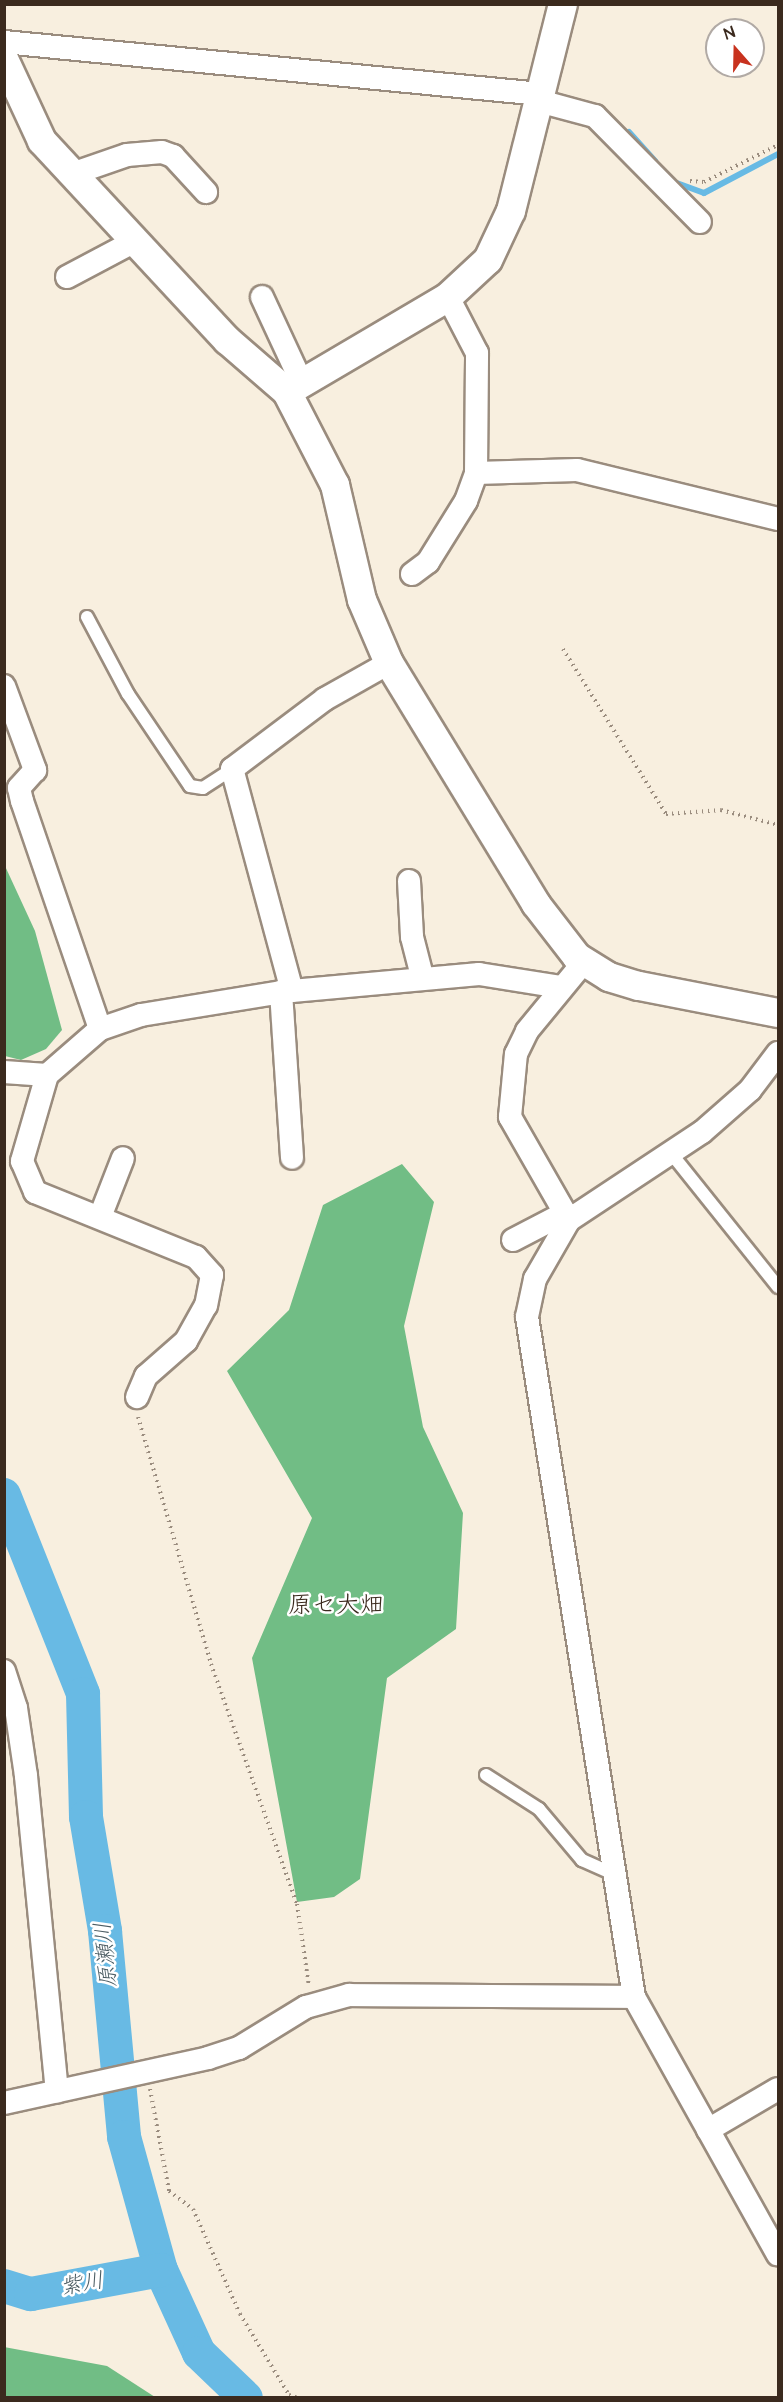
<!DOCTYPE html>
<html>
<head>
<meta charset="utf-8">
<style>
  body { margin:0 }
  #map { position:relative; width:783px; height:2402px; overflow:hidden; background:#f8efdf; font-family:"Architects Daughter","Klee One",sans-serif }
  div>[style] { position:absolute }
  .forest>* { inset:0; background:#71bd85 }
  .stream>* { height:6px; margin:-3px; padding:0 3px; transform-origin:3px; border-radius:3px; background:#68bae4 }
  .river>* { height:34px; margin:-17px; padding:0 17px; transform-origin:17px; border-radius:17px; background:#68bae4 }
  .path>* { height:4px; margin-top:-2px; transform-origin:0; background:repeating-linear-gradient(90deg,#9a8c7e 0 1.5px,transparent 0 6px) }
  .roads { filter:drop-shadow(2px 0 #9a8c7e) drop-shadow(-2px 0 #9a8c7e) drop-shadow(0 2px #9a8c7e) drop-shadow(0 -2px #9a8c7e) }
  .service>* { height:12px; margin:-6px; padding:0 6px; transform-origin:6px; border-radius:6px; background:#fff }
  .minor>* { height:22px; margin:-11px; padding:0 11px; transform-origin:11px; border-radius:11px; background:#fff }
  .tertiary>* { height:28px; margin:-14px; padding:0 14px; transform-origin:14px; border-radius:14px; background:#fff }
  span { translate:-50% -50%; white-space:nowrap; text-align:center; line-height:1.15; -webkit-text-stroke:5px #fff; paint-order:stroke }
  .water-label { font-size:22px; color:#4b5c63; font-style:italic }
  .quarter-label { font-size:24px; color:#3b2a1e }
  .frame { position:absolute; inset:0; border:6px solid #3b2a1e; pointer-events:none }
  .north { position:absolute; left:705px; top:18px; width:60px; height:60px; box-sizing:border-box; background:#fff; border:2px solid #b1aaa5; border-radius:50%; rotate:340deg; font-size:16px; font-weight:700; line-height:24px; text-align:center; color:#3b2a1e }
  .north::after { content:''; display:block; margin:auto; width:21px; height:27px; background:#c8321e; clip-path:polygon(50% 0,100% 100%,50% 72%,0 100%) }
</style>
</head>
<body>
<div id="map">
  <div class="forest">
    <div style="clip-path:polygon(5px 866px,35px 931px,62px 1030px,46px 1049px,21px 1060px,5px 1056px)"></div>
    <div style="clip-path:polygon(402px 1164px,434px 1202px,404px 1326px,423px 1427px,463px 1513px,456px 1629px,387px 1678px,360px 1879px,334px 1897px,297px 1902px,252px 1658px,312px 1518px,227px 1371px,289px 1310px,323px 1205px)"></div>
    <div style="clip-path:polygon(4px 2347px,107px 2366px,155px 2397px,5px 2397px)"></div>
  </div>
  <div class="stream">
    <div style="left:629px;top:132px;width:39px;rotate:48deg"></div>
    <div style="left:674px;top:182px;width:32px;rotate:20deg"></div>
    <div style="left:704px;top:193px;width:84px;rotate:-27.8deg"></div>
  </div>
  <div class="river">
    <div style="left:4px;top:1495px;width:214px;rotate:68.3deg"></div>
    <div style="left:83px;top:1694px;width:123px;rotate:88.6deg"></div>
    <div style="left:86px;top:1817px;width:116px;rotate:80.5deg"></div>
    <div style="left:105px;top:1931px;width:207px;rotate:84.7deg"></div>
    <div style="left:124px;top:2137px;width:138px;rotate:74.5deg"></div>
    <div style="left:161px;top:2270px;width:91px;rotate:65.4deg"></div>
    <div style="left:199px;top:2353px;width:65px;rotate:43.8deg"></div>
    <div style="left:4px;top:2286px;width:28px;rotate:17deg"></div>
    <div style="left:31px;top:2294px;width:132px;rotate:-10.5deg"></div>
  </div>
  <div class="path">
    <div style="left:690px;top:181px;width:14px;rotate:4deg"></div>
    <div style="left:704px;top:182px;width:83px;rotate:-26.6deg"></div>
    <div style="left:563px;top:649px;width:195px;rotate:58deg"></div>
    <div style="left:666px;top:814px;width:55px;rotate:-4.2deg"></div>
    <div style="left:721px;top:810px;width:59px;rotate:14.7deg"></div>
    <div style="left:138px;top:1417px;width:258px;rotate:73.5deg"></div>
    <div style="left:211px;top:1664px;width:255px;rotate:70.3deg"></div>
    <div style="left:297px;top:1904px;width:83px;rotate:81.7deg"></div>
    <div style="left:150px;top:2089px;width:104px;rotate:79.4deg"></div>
    <div style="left:169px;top:2191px;width:30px;rotate:37deg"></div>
    <div style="left:193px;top:2209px;width:115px;rotate:65.9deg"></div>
    <div style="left:240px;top:2314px;width:95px;rotate:58.8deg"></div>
    <div style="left:289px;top:2395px;width:9px;rotate:18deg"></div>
  </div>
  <div class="roads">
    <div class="service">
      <div style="left:87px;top:617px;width:87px;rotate:62deg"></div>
      <div style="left:128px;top:694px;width:111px;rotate:56deg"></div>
      <div style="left:190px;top:786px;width:13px;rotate:9deg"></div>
      <div style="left:203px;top:788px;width:35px;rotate:-33deg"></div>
      <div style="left:670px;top:1152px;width:173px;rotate:51.3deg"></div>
      <div style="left:486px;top:1775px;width:63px;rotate:32.7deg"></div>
      <div style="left:539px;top:1809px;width:67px;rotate:49.9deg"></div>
      <div style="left:582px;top:1860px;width:37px;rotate:24deg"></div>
    </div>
    <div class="minor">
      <div style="left:4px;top:42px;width:540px;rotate:5.53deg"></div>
      <div style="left:539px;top:101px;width:58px;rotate:15deg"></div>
      <div style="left:595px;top:116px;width:149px;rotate:45.3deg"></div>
      <div style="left:75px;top:173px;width:55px;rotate:-19.1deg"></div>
      <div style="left:127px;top:155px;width:35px;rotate:-5deg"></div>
      <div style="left:162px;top:152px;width:12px;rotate:20deg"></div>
      <div style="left:173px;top:156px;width:49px;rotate:47.5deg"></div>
      <div style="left:67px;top:277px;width:79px;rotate:-27.9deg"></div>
      <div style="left:262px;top:297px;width:93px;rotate:65.1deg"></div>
      <div style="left:476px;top:473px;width:101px;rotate:-1.7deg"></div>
      <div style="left:577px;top:470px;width:207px;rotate:13.7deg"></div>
      <div style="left:412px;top:574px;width:20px;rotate:-37deg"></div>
      <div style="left:428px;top:562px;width:72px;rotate:-58.1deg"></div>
      <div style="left:466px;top:501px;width:30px;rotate:-70deg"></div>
      <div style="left:476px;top:473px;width:120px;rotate:-89.5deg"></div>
      <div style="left:477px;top:353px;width:63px;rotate:-117.4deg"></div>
      <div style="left:4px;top:686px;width:90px;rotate:69.7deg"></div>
      <div style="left:35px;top:770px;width:24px;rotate:132deg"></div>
      <div style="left:19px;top:788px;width:13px;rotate:77deg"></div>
      <div style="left:22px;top:801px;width:241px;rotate:71.1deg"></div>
      <div style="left:409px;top:881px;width:56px;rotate:86.9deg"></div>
      <div style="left:412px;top:937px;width:40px;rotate:75.6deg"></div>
      <div style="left:292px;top:991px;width:230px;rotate:-105.1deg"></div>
      <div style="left:232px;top:769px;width:116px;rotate:-37deg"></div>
      <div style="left:325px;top:699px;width:73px;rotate:-29.4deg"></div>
      <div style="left:281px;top:992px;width:166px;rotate:86.2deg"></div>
      <div style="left:778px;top:1053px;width:46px;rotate:127.1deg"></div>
      <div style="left:750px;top:1090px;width:64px;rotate:138.8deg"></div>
      <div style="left:702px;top:1132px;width:159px;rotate:146.5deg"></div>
      <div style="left:569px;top:1220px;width:68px;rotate:120deg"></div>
      <div style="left:535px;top:1279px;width:39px;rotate:102deg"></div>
      <div style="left:527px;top:1317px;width:688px;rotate:81.06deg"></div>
      <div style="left:634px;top:1997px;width:295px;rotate:60.8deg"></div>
      <div style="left:4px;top:1072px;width:43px;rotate:4deg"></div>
      <div style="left:47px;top:1075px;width:70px;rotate:-41deg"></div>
      <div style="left:100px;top:1029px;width:43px;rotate:-18.9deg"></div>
      <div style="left:141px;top:1015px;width:142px;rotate:-9.3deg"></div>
      <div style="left:281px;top:992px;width:199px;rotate:-5.2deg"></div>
      <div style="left:479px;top:974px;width:82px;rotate:9.1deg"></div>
      <div style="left:47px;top:1075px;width:90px;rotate:106.2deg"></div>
      <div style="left:22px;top:1161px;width:34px;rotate:67deg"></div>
      <div style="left:35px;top:1192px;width:174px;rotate:22deg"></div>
      <div style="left:196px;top:1257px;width:24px;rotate:48deg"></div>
      <div style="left:212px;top:1275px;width:31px;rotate:101deg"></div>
      <div style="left:206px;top:1305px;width:41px;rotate:119.1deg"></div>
      <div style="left:186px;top:1341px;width:53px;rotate:138.8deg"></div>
      <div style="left:146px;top:1376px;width:23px;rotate:113deg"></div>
      <div style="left:100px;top:1217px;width:63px;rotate:-68.7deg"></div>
      <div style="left:569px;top:1220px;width:119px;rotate:-119.8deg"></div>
      <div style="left:510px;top:1117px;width:63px;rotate:-84.6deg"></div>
      <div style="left:516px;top:1054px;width:25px;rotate:-64deg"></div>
      <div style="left:527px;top:1031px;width:88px;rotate:-50.5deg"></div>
      <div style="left:513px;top:1240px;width:59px;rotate:-27.4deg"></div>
      <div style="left:4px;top:1671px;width:39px;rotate:72deg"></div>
      <div style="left:16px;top:1708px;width:69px;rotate:81.6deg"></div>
      <div style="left:26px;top:1776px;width:317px;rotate:84.4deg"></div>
      <div style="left:4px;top:2103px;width:209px;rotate:-12.4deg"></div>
      <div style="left:208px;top:2058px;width:33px;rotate:-18deg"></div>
      <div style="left:239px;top:2048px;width:79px;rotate:-31.5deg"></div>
      <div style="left:306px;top:2007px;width:45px;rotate:-15.6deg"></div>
      <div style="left:349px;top:1995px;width:285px;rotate:0.4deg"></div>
      <div style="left:708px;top:2130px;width:81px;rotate:-30.4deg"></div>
    </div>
    <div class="tertiary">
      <div style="left:4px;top:59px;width:90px;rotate:65.1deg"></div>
      <div style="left:42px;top:141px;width:272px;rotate:47.1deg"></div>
      <div style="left:227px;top:340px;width:79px;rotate:40.9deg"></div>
      <div style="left:287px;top:392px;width:105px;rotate:62.7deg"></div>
      <div style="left:335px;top:485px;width:118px;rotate:76.8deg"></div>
      <div style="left:362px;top:600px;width:69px;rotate:66.8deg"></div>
      <div style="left:389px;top:663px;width:282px;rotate:58.6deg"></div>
      <div style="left:536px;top:904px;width:67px;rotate:52.3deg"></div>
      <div style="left:577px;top:957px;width:38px;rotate:32deg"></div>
      <div style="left:609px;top:977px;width:31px;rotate:17deg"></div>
      <div style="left:639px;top:986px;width:142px;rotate:11deg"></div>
      <div style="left:287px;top:392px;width:187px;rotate:-30.5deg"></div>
      <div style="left:448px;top:297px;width:54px;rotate:-42.8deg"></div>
      <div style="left:488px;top:260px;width:54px;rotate:-64.9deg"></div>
      <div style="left:511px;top:211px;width:213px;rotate:-75.9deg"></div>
    </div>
  </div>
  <div class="water-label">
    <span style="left:106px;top:1955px;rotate:-96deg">原瀬川</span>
    <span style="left:82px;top:2284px;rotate:-10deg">紫川</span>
  </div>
  <div class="quarter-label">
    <span style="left:336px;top:1606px">原セ大畑</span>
  </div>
  <div class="frame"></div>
  <div class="north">N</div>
</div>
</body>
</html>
